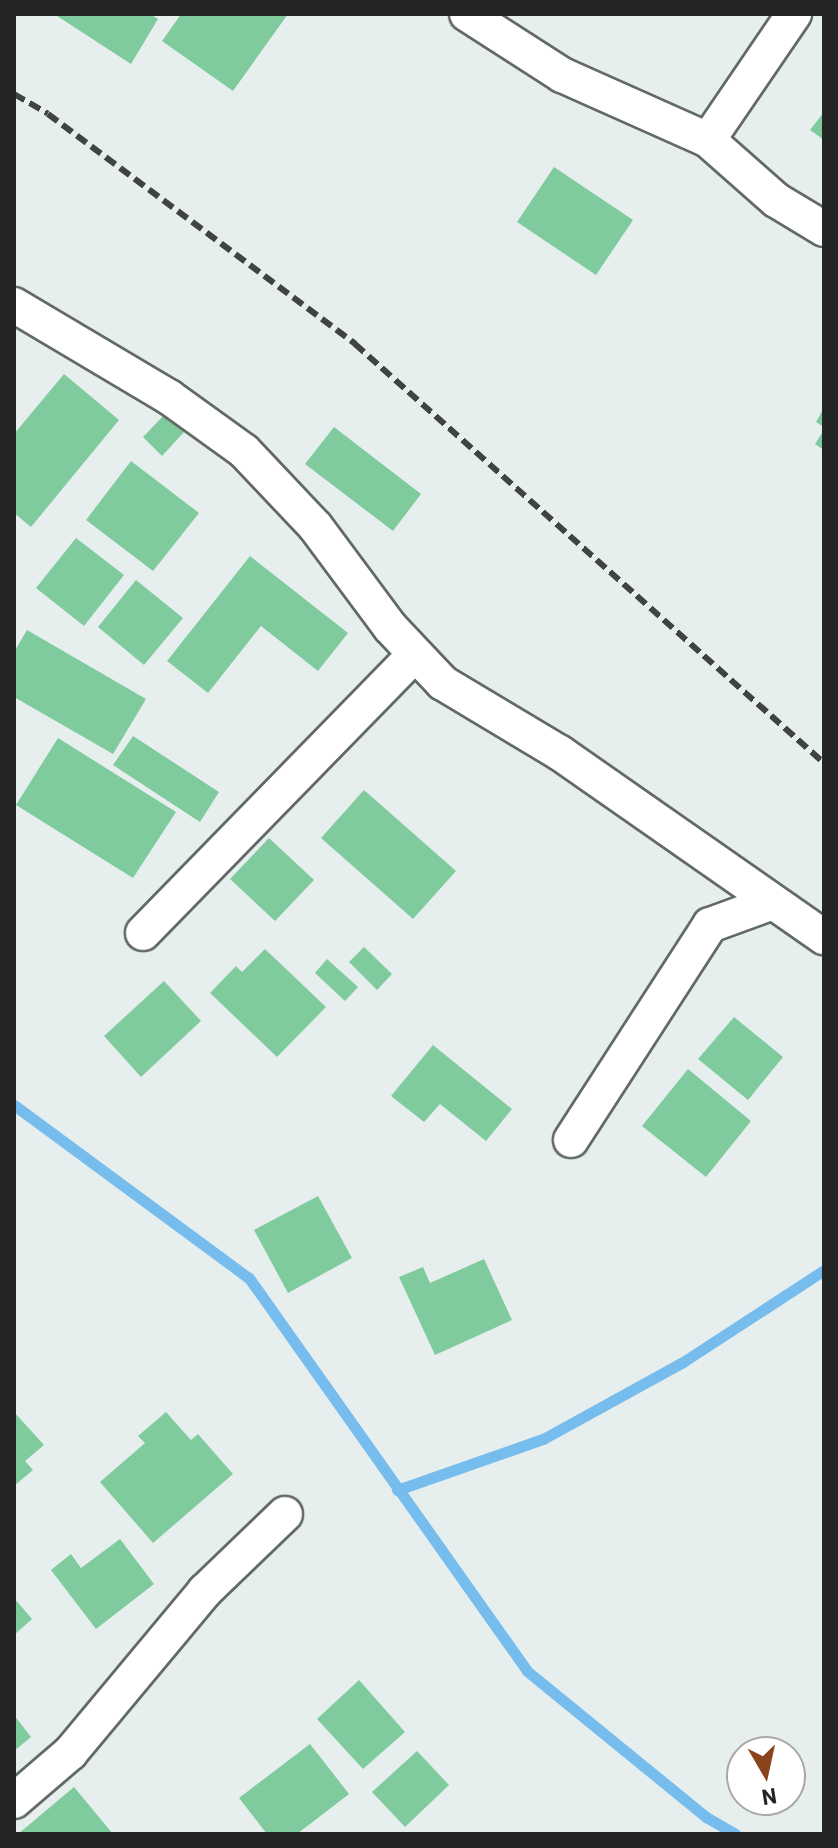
<!DOCTYPE html>
<html>
<head>
<meta charset="utf-8">
<style>
  body { margin:0 }
  #map { position:relative; width:838px; height:1848px; overflow:hidden; background:#e7efee; font-family:Barlow,sans-serif }
  div>[style] { position:absolute }
  .stream>* { height:11px; margin:-5.5px; padding:0 5.5px; transform-origin:5.5px; border-radius:5.5px; background:#76bded }
  .building>* { inset:0; background:#7fcb9e }
  .roads { filter:drop-shadow(2px 0 #626968) drop-shadow(-2px 0 #626968) drop-shadow(0 2px #626968) drop-shadow(0 -2px #626968) }
  .street>* { height:34px; margin:-17px; padding:0 17px; transform-origin:17px; border-radius:17px; background:#fff }
  .rail>* { height:6px; margin-top:-3px; transform-origin:0; background:repeating-linear-gradient(90deg,#3f4342 0 12px,transparent 0 18px) }
  span { translate:-50% -50%; white-space:nowrap; text-align:center; line-height:1.15; -webkit-text-stroke:6px #fff; paint-order:stroke }
  .frame { position:absolute; inset:0; border:16px solid #232625; pointer-events:none }
  .north { position:absolute; left:726px; top:1736px; width:80px; height:80px; box-sizing:border-box; background:#fff; border:2px solid #a7a8a8; border-radius:50%; rotate:171deg; font-size:22px; font-weight:700; line-height:32px; text-align:center; color:#232625 }
  .north::after { content:''; display:block; margin:auto; width:28px; height:36px; background:#89431d; clip-path:polygon(50% 0,100% 100%,50% 72%,0 100%) }
</style>
</head>
<body>
<div id="map">
  <div class="stream">
    <div style="left:14px;top:1105px;width:292px;rotate:36.4deg"></div>
    <div style="left:249px;top:1278px;width:481px;rotate:54.7deg"></div>
    <div style="left:527px;top:1671px;width:231px;rotate:39.2deg"></div>
    <div style="left:706px;top:1817px;width:34px;rotate:30deg"></div>
    <div style="left:397px;top:1490px;width:155px;rotate:-19.3deg"></div>
    <div style="left:543px;top:1439px;width:160px;rotate:-28.8deg"></div>
    <div style="left:683px;top:1362px;width:168px;rotate:-33.1deg"></div>
  </div>
  <div class="building">
    <div style="clip-path:polygon(54px 14px,150px 14px,158px 19px,131px 64px)"></div>
    <div style="clip-path:polygon(181px 14px,288px 14px,233px 91px,162px 41px)"></div>
    <div style="clip-path:polygon(824px 112px,824px 140px,810px 130px)"></div>
    <div style="clip-path:polygon(554px 167px,633px 220px,596px 275px,517px 222px)"></div>
    <div style="clip-path:polygon(64px 374px,119px 420px,31px 527px,14px 513px,14px 434px)"></div>
    <div style="clip-path:polygon(824px 408px,824px 427px,816px 422px)"></div>
    <div style="clip-path:polygon(166px 413px,185px 431px,162px 456px,143px 437px)"></div>
    <div style="clip-path:polygon(334px 427px,421px 494px,393px 531px,305px 464px)"></div>
    <div style="clip-path:polygon(824px 430px,824px 450px,815px 444px)"></div>
    <div style="clip-path:polygon(131px 461px,199px 513px,153px 571px,86px 520px)"></div>
    <div style="clip-path:polygon(76px 538px,124px 575px,84px 626px,36px 588px)"></div>
    <div style="clip-path:polygon(250px 556px,348px 633px,318px 671px,261px 626px,208px 693px,167px 661px)"></div>
    <div style="clip-path:polygon(136px 580px,183px 618px,144px 665px,98px 627px)"></div>
    <div style="clip-path:polygon(27px 630px,146px 699px,113px 754px,14px 697px,14px 652px)"></div>
    <div style="clip-path:polygon(133px 736px,219px 792px,200px 822px,113px 765px)"></div>
    <div style="clip-path:polygon(58px 738px,176px 812px,133px 878px,16px 805px)"></div>
    <div style="clip-path:polygon(364px 790px,456px 871px,413px 919px,321px 838px)"></div>
    <div style="clip-path:polygon(269px 838px,314px 880px,275px 921px,230px 879px)"></div>
    <div style="clip-path:polygon(364px 947px,392px 974px,377px 990px,349px 962px)"></div>
    <div style="clip-path:polygon(265px 949px,326px 1007px,277px 1057px,210px 993px,236px 966px,242px 972px)"></div>
    <div style="clip-path:polygon(327px 959px,358px 987px,345px 1001px,315px 973px)"></div>
    <div style="clip-path:polygon(164px 981px,201px 1021px,141px 1077px,104px 1036px)"></div>
    <div style="clip-path:polygon(734px 1017px,783px 1057px,748px 1100px,698px 1059px)"></div>
    <div style="clip-path:polygon(433px 1045px,512px 1109px,486px 1141px,440px 1104px,424px 1122px,391px 1096px)"></div>
    <div style="clip-path:polygon(688px 1069px,751px 1121px,706px 1177px,642px 1126px)"></div>
    <div style="clip-path:polygon(318px 1196px,352px 1258px,288px 1293px,254px 1230px)"></div>
    <div style="clip-path:polygon(484px 1259px,512px 1320px,435px 1355px,399px 1277px,423px 1267px,430px 1283px)"></div>
    <div style="clip-path:polygon(14px 1412px,44px 1445px,25px 1461px,33px 1470px,14px 1486px)"></div>
    <div style="clip-path:polygon(166px 1412px,191px 1440px,198px 1434px,233px 1474px,153px 1543px,100px 1482px,145px 1443px,138px 1436px)"></div>
    <div style="clip-path:polygon(120px 1539px,154px 1584px,96px 1629px,51px 1570px,71px 1554px,81px 1568px)"></div>
    <div style="clip-path:polygon(14px 1598px,32px 1619px,14px 1635px)"></div>
    <div style="clip-path:polygon(359px 1680px,405px 1732px,363px 1769px,317px 1719px)"></div>
    <div style="clip-path:polygon(14px 1715px,31px 1737px,14px 1751px)"></div>
    <div style="clip-path:polygon(310px 1744px,349px 1794px,297px 1834px,267px 1834px,239px 1798px)"></div>
    <div style="clip-path:polygon(417px 1751px,449px 1785px,405px 1827px,372px 1792px)"></div>
    <div style="clip-path:polygon(74px 1787px,113px 1834px,18px 1834px)"></div>
  </div>
  <div class="roads">
    <div class="street">
      <div style="left:467px;top:14px;width:113px;rotate:32.7deg"></div>
      <div style="left:562px;top:75px;width:160px;rotate:24deg"></div>
      <div style="left:708px;top:140px;width:91px;rotate:41.4deg"></div>
      <div style="left:776px;top:200px;width:56px;rotate:31.1deg"></div>
      <div style="left:708px;top:140px;width:153px;rotate:-55.7deg"></div>
      <div style="left:14px;top:305px;width:180px;rotate:30.7deg"></div>
      <div style="left:169px;top:397px;width:92px;rotate:35.8deg"></div>
      <div style="left:244px;top:451px;width:103px;rotate:46.6deg"></div>
      <div style="left:315px;top:526px;width:126px;rotate:53.4deg"></div>
      <div style="left:390px;top:627px;width:77px;rotate:46.6deg"></div>
      <div style="left:443px;top:683px;width:136px;rotate:30.9deg"></div>
      <div style="left:560px;top:753px;width:322px;rotate:34.9deg"></div>
      <div style="left:143px;top:933px;width:388px;rotate:-45.7deg"></div>
      <div style="left:571px;top:1140px;width:256px;rotate:-57.1deg"></div>
      <div style="left:710px;top:925px;width:64px;rotate:-20.1deg"></div>
      <div style="left:14px;top:1801px;width:74px;rotate:-40.6deg"></div>
      <div style="left:70px;top:1753px;width:211px;rotate:-50.2deg"></div>
      <div style="left:205px;top:1591px;width:111px;rotate:-43.9deg"></div>
    </div>
  </div>
  <div class="rail">
    <div style="left:14px;top:94px;width:39px;rotate:30deg"></div>
    <div style="left:48px;top:114px;width:384px;rotate:36.8deg"></div>
    <div style="left:355px;top:344px;width:629px;rotate:41.78deg"></div>
  </div>
  <div class="frame"></div>
  <div class="north">N</div>
</div>
</body>
</html>
